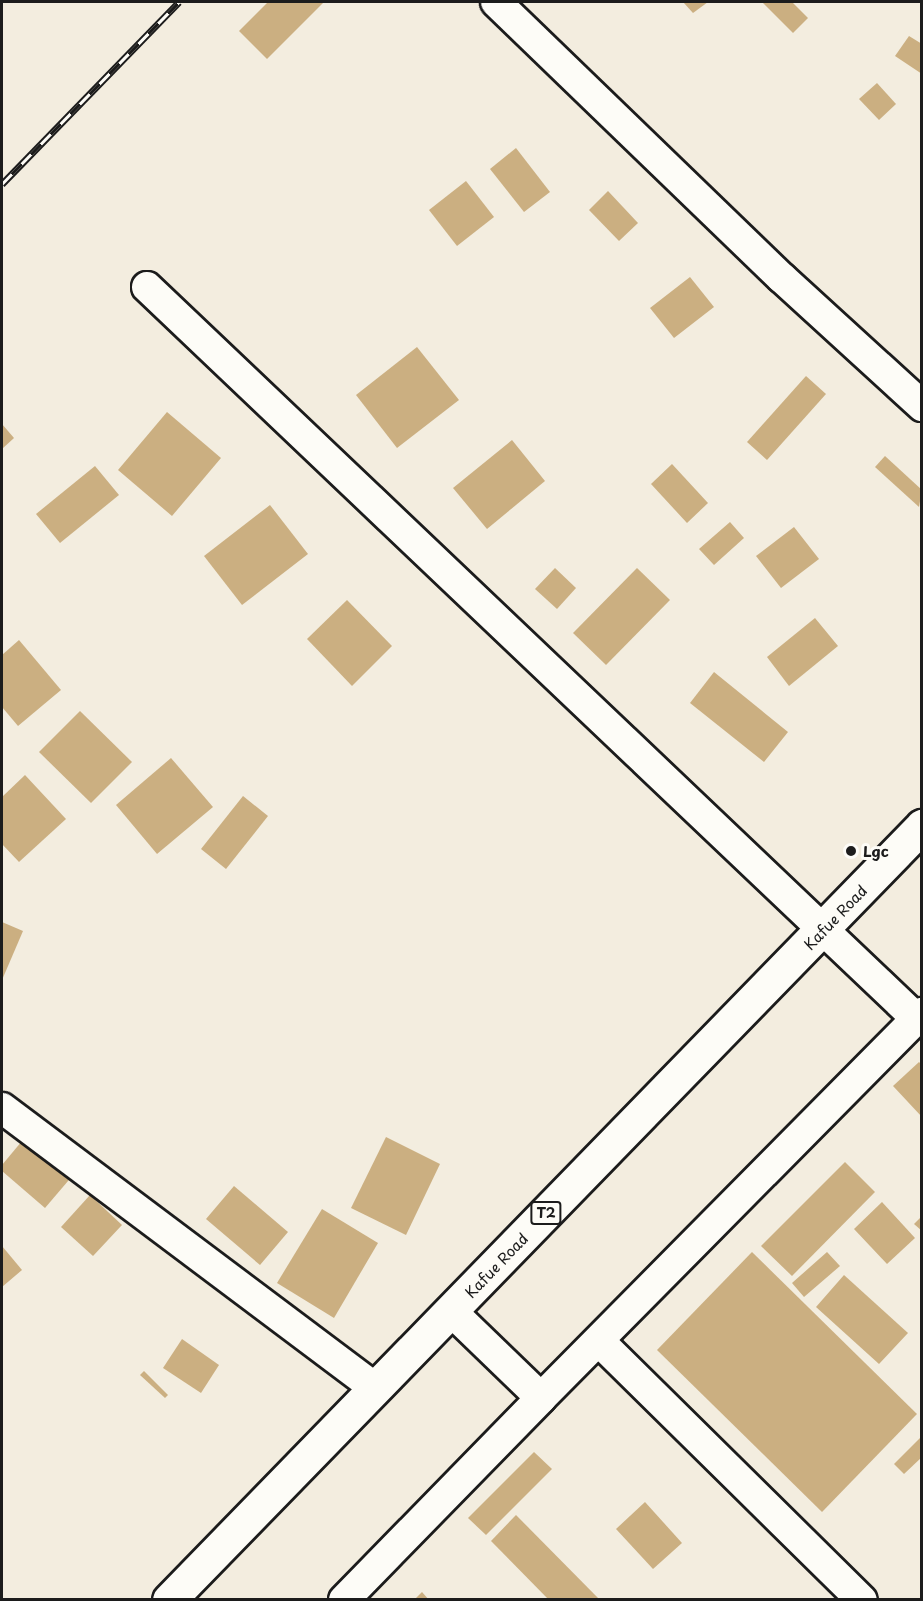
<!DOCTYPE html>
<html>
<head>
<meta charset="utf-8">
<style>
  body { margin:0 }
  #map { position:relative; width:923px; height:1601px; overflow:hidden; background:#f3eddf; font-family:"Playpen Sans",sans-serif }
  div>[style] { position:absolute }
  .building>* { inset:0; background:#cbaf81 }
  .roads { filter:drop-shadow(2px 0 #1c1c1c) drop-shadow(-2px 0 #1c1c1c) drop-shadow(0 2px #1c1c1c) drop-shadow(0 -2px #1c1c1c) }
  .minor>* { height:30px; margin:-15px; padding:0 15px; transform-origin:15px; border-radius:15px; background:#fdfcf7 }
  .highway>* { height:33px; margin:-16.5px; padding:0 16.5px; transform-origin:16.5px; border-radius:16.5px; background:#fdfcf7 }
  .rail>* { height:7px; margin-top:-3.5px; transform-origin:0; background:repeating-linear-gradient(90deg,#fdfcf7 0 14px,#1c1c1c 0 28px); box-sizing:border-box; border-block:2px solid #1c1c1c }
  .dots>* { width:16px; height:16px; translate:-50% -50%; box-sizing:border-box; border:3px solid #fdfcf7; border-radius:50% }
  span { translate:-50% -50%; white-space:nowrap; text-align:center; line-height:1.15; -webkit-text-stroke:6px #fdfcf7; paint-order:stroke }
  .shield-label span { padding:2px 4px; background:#fdfcf7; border:2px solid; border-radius:4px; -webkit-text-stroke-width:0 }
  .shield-label { font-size:14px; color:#1c1c1c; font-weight:700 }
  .poi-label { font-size:15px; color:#1c1c1c; font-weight:700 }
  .left { translate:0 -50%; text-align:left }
  .street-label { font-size:15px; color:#1c1c1c }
  .frame { position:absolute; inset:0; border:3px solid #1c1c1c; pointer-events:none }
</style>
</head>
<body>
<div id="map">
  <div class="building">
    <div style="clip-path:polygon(268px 2px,324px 2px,267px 59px,239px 31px)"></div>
    <div style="clip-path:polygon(683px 2px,708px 2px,693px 13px)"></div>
    <div style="clip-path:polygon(762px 2px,792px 2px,808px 18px,793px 33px)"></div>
    <div style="clip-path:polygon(909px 36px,922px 44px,922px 74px,895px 56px)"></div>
    <div style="clip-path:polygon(877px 83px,896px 104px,879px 120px,859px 99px)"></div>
    <div style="clip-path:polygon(516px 148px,550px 192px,524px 212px,490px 169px)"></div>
    <div style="clip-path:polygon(466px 181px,494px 217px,457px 246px,429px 210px)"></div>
    <div style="clip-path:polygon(608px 191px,638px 223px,619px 241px,589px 210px)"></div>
    <div style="clip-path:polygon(690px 277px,714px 307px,674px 338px,650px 308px)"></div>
    <div style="clip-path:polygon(417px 347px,459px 400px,397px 448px,356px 395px)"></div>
    <div style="clip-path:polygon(806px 376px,826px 394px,767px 460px,747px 442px)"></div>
    <div style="clip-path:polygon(167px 412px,221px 458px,172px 516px,118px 470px)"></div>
    <div style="clip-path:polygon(2px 424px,14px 438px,2px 449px)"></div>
    <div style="clip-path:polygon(512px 440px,545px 481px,487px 529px,453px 488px)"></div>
    <div style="clip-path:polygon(885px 456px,922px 490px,919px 507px,875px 467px)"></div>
    <div style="clip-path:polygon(672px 464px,708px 503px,687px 523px,651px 484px)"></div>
    <div style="clip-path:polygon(95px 466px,119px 495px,60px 543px,36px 514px)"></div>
    <div style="clip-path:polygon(270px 505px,308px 554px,242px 605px,204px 556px)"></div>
    <div style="clip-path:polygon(730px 522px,744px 538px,714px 565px,699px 549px)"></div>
    <div style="clip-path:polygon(794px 527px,819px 559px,781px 588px,756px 556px)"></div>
    <div style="clip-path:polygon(555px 568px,576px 588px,557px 609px,535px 589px)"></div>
    <div style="clip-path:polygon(637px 568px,670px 600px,606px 665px,573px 633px)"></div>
    <div style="clip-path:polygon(347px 600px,392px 646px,352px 686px,307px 639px)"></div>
    <div style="clip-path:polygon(815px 618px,838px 646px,789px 686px,767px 657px)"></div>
    <div style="clip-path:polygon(19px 640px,61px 690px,18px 726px,2px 707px,2px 655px)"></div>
    <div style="clip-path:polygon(714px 672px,788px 732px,764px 762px,690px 703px)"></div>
    <div style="clip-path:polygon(80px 711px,132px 762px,91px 803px,39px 752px)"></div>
    <div style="clip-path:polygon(171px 758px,213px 807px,157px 854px,116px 805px)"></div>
    <div style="clip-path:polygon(25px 775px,66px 819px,19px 862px,2px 844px,2px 797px)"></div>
    <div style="clip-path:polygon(243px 796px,268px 816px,226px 869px,201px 849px)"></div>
    <div style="clip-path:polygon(2px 922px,23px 931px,2px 980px)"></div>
    <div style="clip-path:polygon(919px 1062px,922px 1065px,922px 1117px,893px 1086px)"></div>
    <div style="clip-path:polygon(27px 1135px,74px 1174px,45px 1208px,2px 1171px,2px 1165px)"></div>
    <div style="clip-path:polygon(386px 1137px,440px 1164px,406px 1235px,351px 1208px)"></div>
    <div style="clip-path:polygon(845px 1162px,875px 1192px,792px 1276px,761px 1246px)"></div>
    <div style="clip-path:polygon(234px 1186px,288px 1232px,260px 1265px,206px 1219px)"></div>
    <div style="clip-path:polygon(90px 1195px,122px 1225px,93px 1256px,61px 1227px)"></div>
    <div style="clip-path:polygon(882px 1202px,915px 1238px,887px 1264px,854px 1229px)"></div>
    <div style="clip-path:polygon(322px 1209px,378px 1243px,334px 1318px,277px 1283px)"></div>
    <div style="clip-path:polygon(922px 1216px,922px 1231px,914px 1224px)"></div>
    <div style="clip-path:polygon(2px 1246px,22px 1270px,2px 1287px)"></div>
    <div style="clip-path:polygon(752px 1252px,917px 1414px,822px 1512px,657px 1350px)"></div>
    <div style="clip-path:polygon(827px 1252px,840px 1266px,804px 1297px,792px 1283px)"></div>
    <div style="clip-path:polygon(844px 1275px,908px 1333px,879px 1364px,816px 1307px)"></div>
    <div style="clip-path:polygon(182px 1339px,219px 1365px,201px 1393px,163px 1368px)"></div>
    <div style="clip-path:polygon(144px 1371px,168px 1395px,165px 1398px,140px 1375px)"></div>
    <div style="clip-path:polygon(922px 1436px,922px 1457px,904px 1474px,894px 1464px)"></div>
    <div style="clip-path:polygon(534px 1452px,552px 1469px,486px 1535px,468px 1518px)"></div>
    <div style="clip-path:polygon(645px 1502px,682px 1543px,653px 1569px,616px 1529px)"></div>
    <div style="clip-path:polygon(516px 1515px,600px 1600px,549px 1600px,491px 1541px)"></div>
    <div style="clip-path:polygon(422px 1592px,429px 1600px,414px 1600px)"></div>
  </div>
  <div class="roads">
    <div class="minor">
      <div style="left:496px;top:2px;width:397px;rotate:44deg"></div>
      <div style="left:782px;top:278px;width:190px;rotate:42.4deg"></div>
      <div style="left:147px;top:287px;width:1061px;rotate:43.55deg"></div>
      <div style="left:2px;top:1108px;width:466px;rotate:36.9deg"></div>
      <div style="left:451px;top:1311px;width:125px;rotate:44deg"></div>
      <div style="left:541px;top:1398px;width:542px;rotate:-45.3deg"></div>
      <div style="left:599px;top:1341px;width:369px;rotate:44.6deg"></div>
      <div style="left:344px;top:1600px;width:282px;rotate:-45.7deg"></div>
    </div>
    <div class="highway">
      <div style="left:169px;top:1600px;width:1080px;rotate:-45.79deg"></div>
    </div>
  </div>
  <div class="rail">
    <div style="left:2px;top:184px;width:254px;rotate:-45.8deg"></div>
  </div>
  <div class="dots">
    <div style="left:851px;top:851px;background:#1c1c1c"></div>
  </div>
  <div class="shield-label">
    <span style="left:546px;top:1213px">T2</span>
  </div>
  <div class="poi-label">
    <span class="left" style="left:863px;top:851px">Lgc</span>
  </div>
  <div class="street-label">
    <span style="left:835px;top:917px;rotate:-46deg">Kafue Road</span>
    <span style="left:496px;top:1265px;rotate:-46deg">Kafue Road</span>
  </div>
  <div class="frame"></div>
</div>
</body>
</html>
